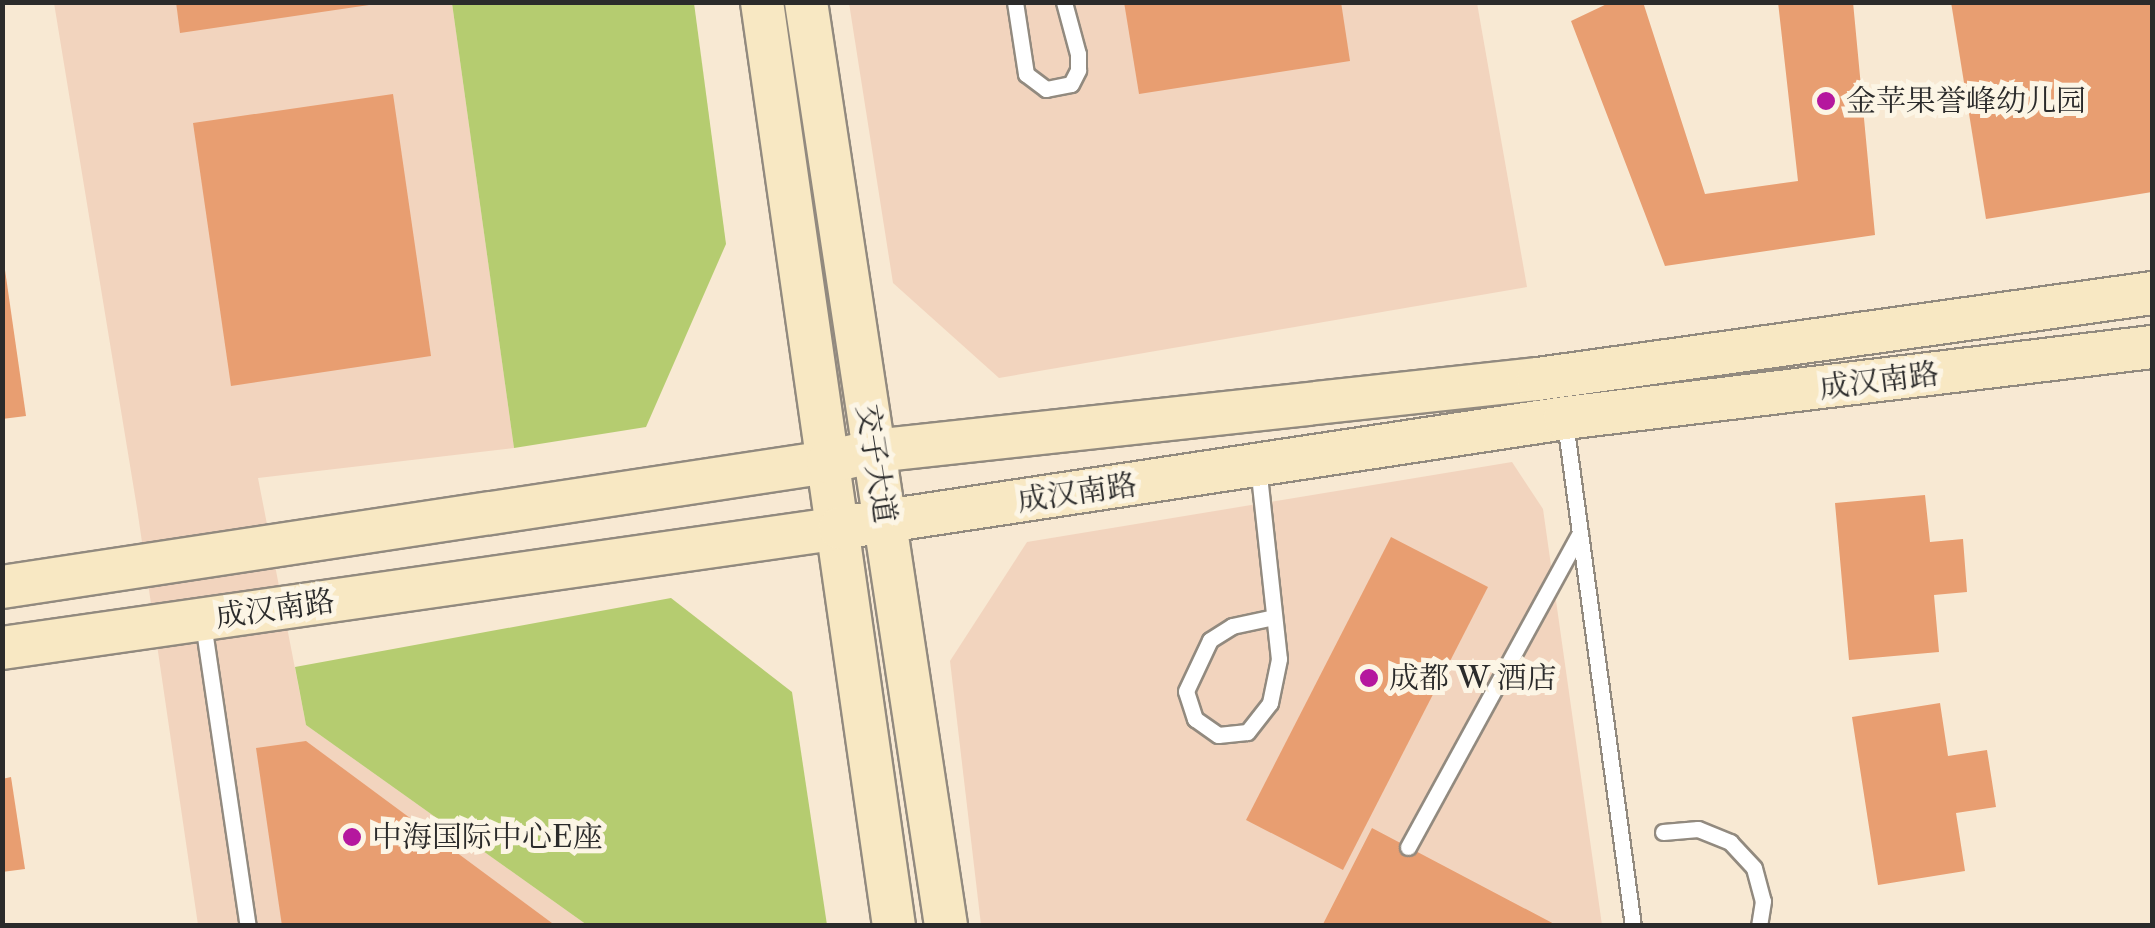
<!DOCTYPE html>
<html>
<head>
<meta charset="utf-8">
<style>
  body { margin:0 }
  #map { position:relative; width:2155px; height:928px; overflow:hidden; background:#f8e9d3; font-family:"Libre Caslon Text","Noto Serif SC",serif }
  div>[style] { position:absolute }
  .built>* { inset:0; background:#f2d4be }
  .green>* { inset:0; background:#b5cc70 }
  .building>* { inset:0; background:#e89e71 }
  .roads { filter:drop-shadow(2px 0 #928a7f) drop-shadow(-2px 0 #928a7f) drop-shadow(0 2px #928a7f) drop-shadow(0 -2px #928a7f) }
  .lane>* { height:15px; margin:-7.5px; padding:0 7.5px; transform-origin:7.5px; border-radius:7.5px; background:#fff }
  .secondary>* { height:42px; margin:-21px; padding:0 21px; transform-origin:21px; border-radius:21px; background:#f8e8c3 }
  .dots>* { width:28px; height:28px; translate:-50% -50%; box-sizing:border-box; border:5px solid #fcf5e5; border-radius:50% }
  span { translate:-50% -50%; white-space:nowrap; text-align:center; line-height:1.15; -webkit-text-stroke:10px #fcf5e5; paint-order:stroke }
  .poi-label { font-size:30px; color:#2b2b2b }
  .left { translate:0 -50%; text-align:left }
  .street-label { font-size:30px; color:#2b2b2b }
  .frame { position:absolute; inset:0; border:5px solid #2b2b2b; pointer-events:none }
</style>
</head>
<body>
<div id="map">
  <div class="built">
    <div style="clip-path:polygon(54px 3px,452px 3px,514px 448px,258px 478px,306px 725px,587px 925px,198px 925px,137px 508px)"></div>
    <div style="clip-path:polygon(849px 3px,1477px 3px,1527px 287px,999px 378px,893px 283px)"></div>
    <div style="clip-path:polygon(1512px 462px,1543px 509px,1602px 925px,981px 925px,950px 661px,1027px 542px)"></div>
  </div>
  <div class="green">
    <div style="clip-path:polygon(452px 3px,694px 3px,726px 244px,646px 427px,514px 448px)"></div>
    <div style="clip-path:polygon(671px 598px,792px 692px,827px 925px,587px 925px,306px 725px,295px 667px)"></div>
  </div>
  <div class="building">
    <div style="clip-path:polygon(176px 2px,369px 2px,369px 5px,180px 33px)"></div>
    <div style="clip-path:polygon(1124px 2px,1341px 2px,1350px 61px,1139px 94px)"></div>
    <div style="clip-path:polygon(1611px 2px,1643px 2px,1705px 194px,1798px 181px,1778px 2px,1853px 2px,1875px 235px,1665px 266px,1571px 21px)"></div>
    <div style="clip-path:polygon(1951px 2px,2152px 2px,2152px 192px,1986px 219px)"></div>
    <div style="clip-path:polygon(393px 94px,431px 356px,231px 386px,193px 123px)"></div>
    <div style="clip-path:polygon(5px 270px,26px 416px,2px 419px,2px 271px)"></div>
    <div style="clip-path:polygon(1925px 495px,1930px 542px,1963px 539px,1967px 592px,1934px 595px,1939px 652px,1849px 660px,1835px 503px)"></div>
    <div style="clip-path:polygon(1391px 537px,1488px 587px,1343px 870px,1246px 820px)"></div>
    <div style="clip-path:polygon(1940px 703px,1948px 756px,1987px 750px,1996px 807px,1956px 813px,1965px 871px,1878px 885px,1852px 717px)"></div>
    <div style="clip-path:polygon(306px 741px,556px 926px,282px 926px,256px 748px)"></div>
    <div style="clip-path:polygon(11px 777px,25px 869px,2px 872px,2px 779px)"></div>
    <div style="clip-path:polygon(1372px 828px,1408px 847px,1558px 926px,1322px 926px)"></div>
  </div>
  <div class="roads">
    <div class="lane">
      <div style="left:1015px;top:2px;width:73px;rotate:81.3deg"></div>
      <div style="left:1026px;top:74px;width:25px;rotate:37deg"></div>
      <div style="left:1046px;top:89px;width:25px;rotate:-11deg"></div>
      <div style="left:1071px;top:84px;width:16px;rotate:-63deg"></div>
      <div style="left:1078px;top:70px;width:16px;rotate:-90deg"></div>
      <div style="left:1078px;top:54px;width:54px;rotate:-105.1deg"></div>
      <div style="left:1565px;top:422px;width:509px;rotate:82.32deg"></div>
      <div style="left:1258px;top:466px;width:194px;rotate:83.8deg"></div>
      <div style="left:1279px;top:659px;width:45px;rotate:101.6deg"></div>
      <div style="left:1270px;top:703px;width:37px;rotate:128deg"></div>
      <div style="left:1247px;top:732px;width:29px;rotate:174deg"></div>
      <div style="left:1218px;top:735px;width:28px;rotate:-145deg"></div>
      <div style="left:1195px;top:719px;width:29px;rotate:-108deg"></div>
      <div style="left:1186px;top:691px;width:56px;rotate:-64.8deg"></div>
      <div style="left:1210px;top:640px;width:26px;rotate:-32deg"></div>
      <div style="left:1232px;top:626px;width:43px;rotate:-12.1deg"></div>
      <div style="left:203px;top:623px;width:306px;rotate:81.6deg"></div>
      <div style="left:1663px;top:832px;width:35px;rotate:-5deg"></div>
      <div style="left:1698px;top:829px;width:35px;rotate:22deg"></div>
      <div style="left:1730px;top:842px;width:35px;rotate:47deg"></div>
      <div style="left:1754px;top:868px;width:34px;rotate:75deg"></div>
      <div style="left:1763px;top:901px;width:25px;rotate:99deg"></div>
      <div style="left:1408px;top:847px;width:358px;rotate:-61.3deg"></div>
    </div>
    <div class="secondary">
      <div style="left:762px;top:2px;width:933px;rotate:81.87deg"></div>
      <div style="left:806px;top:2px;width:935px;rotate:81.38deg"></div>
      <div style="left:2px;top:587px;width:835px;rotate:-8.61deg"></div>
      <div style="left:828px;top:462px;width:47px;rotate:-13.4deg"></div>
      <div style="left:874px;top:451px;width:668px;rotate:-6.19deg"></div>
      <div style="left:1538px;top:379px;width:620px;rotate:-7.97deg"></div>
      <div style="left:2px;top:648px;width:847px;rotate:-8.15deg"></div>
      <div style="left:840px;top:528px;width:733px;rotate:-8.63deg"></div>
      <div style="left:1565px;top:418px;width:591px;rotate:-6.9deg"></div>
    </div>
  </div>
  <div class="dots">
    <div style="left:1826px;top:101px;background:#b5179e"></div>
    <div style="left:1369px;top:678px;background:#b5179e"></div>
    <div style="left:352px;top:837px;background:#b5179e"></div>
  </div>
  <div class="poi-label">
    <span class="left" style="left:1846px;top:101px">金苹果誉峰幼儿园</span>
    <span class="left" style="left:1389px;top:678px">成都 W 酒店</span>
    <span class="left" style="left:372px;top:837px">中海国际中心E座</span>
  </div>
  <div class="street-label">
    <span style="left:1879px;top:381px;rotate:-7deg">成汉南路</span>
    <span style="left:876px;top:464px;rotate:81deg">交子大道</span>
    <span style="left:1077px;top:493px;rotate:-8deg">成汉南路</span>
    <span style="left:275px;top:609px;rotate:-8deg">成汉南路</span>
  </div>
  <div class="frame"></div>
</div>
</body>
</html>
